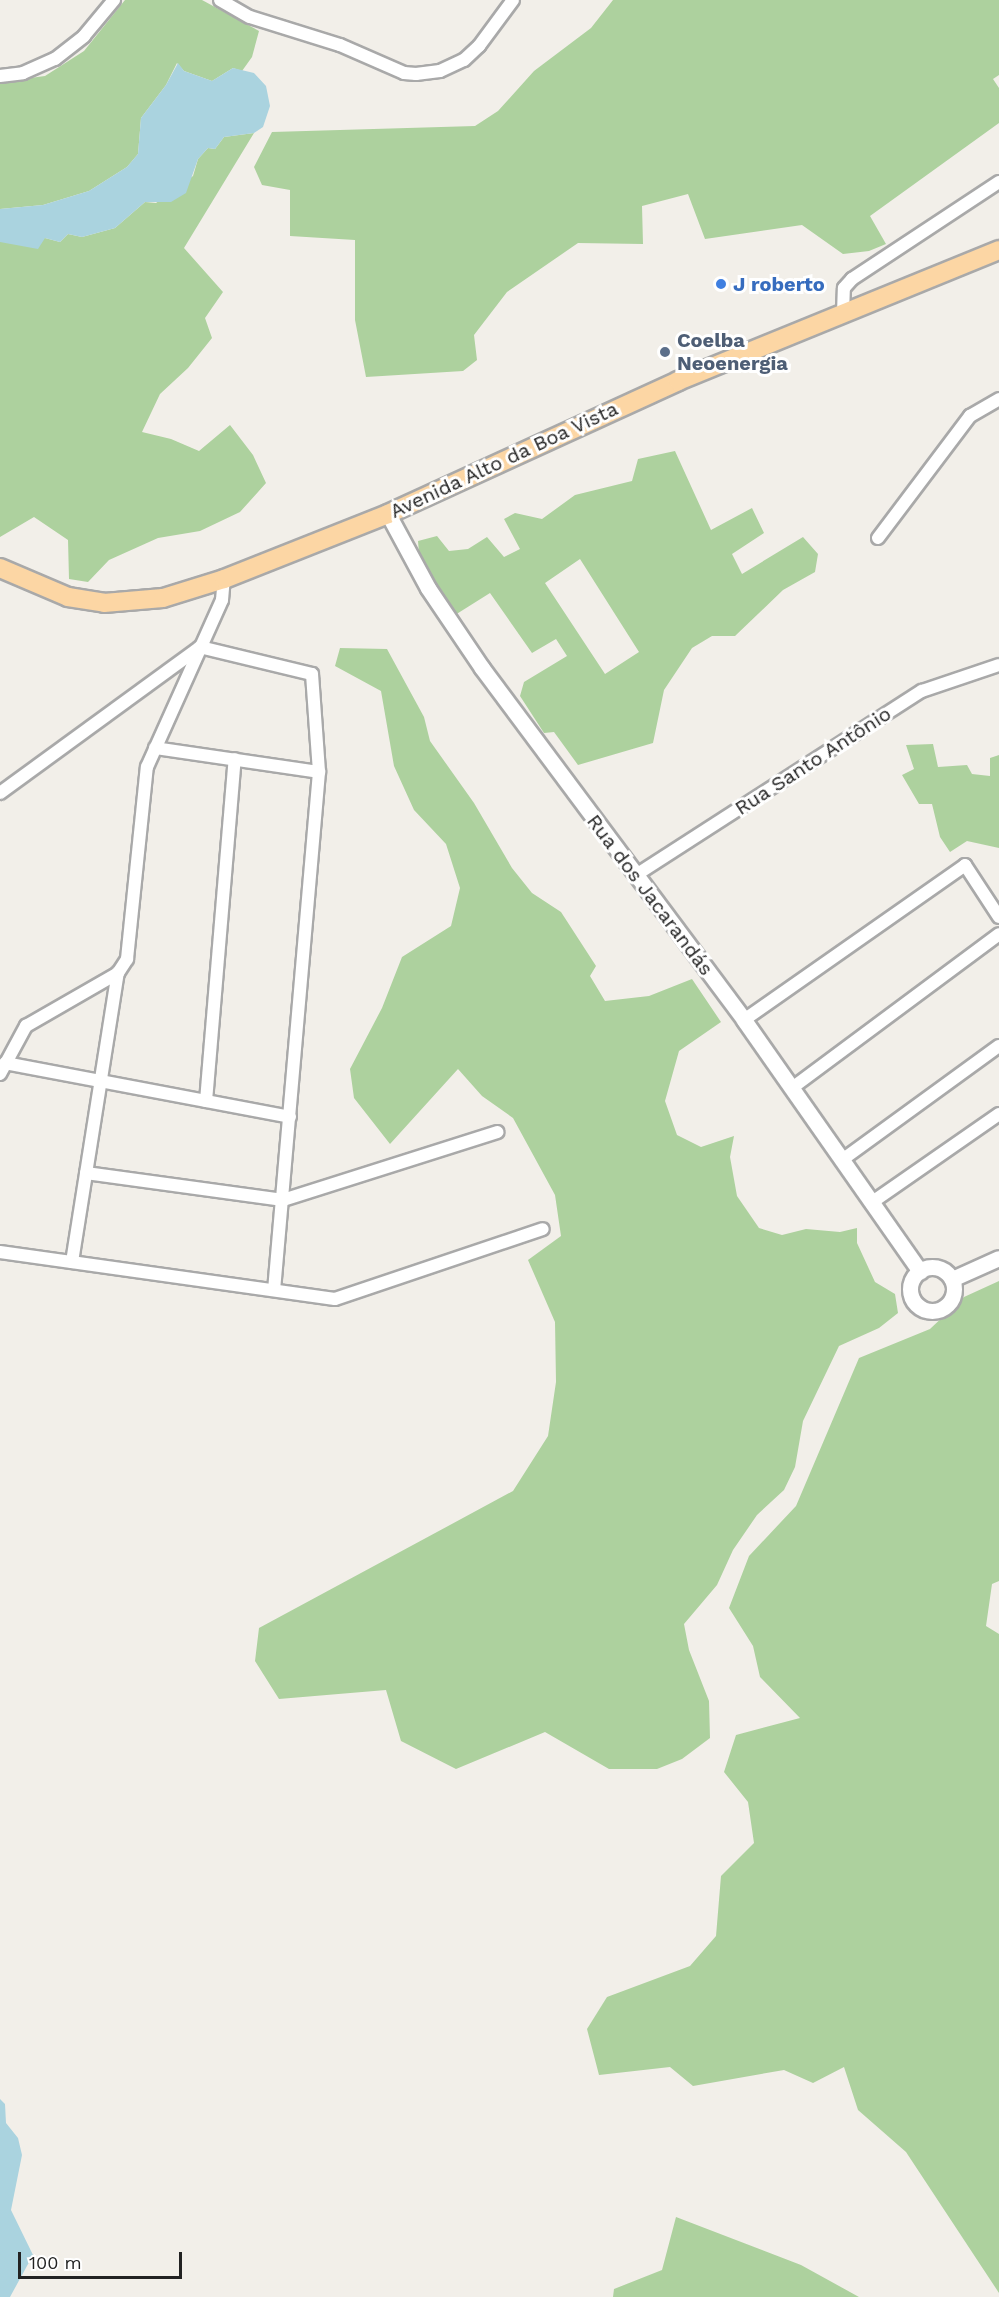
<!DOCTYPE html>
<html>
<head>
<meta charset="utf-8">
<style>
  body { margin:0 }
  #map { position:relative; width:999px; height:2297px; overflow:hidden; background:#f2efe9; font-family:"Work Sans",sans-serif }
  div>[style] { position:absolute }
  .forest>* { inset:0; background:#add19e }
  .water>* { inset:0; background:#aad3df }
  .roads { filter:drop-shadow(2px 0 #a9a9a9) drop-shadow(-2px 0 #a9a9a9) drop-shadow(0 2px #a9a9a9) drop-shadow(0 -2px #a9a9a9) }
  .minor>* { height:12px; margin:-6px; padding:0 6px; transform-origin:6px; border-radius:6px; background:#fff }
  .tertiary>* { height:15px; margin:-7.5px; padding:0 7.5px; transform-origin:7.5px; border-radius:7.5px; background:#fff }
  .tertiary>.ring { margin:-7.5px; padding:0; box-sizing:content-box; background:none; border:15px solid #fff; border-radius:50% }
  .primary>* { height:18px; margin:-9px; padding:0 9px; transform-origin:9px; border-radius:9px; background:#fcd6a4 }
  .dots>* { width:16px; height:16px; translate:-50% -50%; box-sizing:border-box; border:3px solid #fff; border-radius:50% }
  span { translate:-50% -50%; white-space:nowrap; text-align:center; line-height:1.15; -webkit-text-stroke:6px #fff; paint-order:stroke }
  .shop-label { font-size:20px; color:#366cbe; font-weight:700 }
  .left { translate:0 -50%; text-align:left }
  .service-label { font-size:20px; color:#4e5e75; font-weight:700 }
  .street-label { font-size:20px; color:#222 }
  .scale { position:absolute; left:18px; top:2252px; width:164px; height:27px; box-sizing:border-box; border:3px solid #222; border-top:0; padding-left:8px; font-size:18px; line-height:21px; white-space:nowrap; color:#222; -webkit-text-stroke:4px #fff; paint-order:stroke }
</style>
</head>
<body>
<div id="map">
  <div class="forest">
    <div style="clip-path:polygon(125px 0,202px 0,259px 31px,252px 57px,242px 71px,233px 68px,212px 81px,184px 71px,177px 63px,166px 85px,141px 118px,138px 154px,127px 167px,89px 191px,43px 205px,0 209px,0 82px,45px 76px,84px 51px)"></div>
    <div style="clip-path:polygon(613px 0,999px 0,999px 75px,993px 79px,999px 88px,999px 123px,870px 216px,886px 244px,869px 251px,843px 254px,802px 225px,705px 239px,688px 194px,642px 206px,643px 244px,578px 243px,507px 292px,474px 335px,477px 360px,463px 371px,366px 377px,355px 320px,355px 240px,290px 236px,290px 190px,262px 185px,254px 167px,272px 132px,475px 126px,498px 111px,534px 71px,591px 28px)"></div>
    <div style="clip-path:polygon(254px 133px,184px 248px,223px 292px,205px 318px,212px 338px,188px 368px,160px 394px,142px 432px,171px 439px,199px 451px,230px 425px,253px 455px,266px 483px,240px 512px,200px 531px,158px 538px,109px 560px,88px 582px,69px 579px,68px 540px,34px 517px,0 537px,0 242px,45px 238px,60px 242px,68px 234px,82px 237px,115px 228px,145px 202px,156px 203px,193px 176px,198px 159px,208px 148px,215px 149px,224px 137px)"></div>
    <div style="clip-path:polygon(evenodd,675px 451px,711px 530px,752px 508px,764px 533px,732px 554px,742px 574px,803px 537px,818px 554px,815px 572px,783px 590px,735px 636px,712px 636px,692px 648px,664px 690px,653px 743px,578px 765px,554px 732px,544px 733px,520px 696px,524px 682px,567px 656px,556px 639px,532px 653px,490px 593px,455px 615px,419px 553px,418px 541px,437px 536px,449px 551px,468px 549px,487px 537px,504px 557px,520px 549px,504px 519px,515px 513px,542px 519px,575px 495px,632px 481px,638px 459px,675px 451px,580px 559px,639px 652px,605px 674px,545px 583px,580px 559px)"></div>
    <div style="clip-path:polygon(340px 648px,387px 649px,424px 717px,430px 741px,474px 803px,512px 868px,532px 893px,561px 912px,596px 966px,590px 976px,605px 1001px,649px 996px,692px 979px,721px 1022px,679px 1051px,665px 1101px,677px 1135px,701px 1147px,734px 1136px,730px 1157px,737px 1196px,759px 1228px,782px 1235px,806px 1229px,840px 1232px,857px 1228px,857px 1243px,875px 1282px,895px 1294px,898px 1313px,879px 1328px,839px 1346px,803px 1421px,795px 1467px,784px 1490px,757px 1515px,733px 1550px,717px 1585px,684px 1624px,689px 1650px,709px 1701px,710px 1738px,682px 1759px,657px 1769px,609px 1769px,545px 1732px,456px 1769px,401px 1741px,386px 1690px,279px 1699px,255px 1661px,259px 1628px,513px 1491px,548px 1436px,556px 1382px,555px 1322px,528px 1260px,561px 1236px,555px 1195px,513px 1118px,482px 1096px,458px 1069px,390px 1144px,354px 1098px,350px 1069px,382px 1008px,402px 957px,451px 926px,460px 888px,446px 844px,414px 810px,394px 766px,381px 691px,335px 666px)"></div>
    <div style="clip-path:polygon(933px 744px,938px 767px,967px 765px,972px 774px,990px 776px,990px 758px,999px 755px,999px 848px,967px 841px,950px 852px,940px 837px,932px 804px,919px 804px,902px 775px,914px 769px,906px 745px)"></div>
    <div style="clip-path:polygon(999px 1281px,999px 1581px,992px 1584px,986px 1626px,999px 1634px,999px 2293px,906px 2152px,858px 2110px,844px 2067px,813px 2083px,784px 2070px,693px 2086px,670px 2067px,599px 2075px,587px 2029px,607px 1997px,690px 1966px,716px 1936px,721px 1876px,754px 1843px,748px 1802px,724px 1772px,736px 1735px,800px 1718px,760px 1677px,753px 1646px,729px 1608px,749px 1556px,796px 1506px,859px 1358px,930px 1329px,964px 1297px)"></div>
    <div style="clip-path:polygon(676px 2217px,801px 2265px,859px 2297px,613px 2297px,614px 2289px,662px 2270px)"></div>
  </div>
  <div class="water">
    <div style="clip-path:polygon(178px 63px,184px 71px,212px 81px,233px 68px,254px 73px,266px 86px,270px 106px,263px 127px,254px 133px,224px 137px,215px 149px,208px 148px,198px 159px,186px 193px,171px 202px,145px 202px,115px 228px,82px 237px,68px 234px,60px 242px,45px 238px,38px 249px,0 242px,0 209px,43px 205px,89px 191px,127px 167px,138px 154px,141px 118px,166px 85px)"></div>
    <div style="clip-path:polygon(0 2099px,5px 2104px,6px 2123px,18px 2138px,22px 2155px,11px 2210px,33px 2255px,10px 2297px,0 2297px)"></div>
  </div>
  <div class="roads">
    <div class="minor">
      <div style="left:220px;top:0;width:34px;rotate:30deg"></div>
      <div style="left:250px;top:17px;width:94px;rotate:17.3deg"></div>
      <div style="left:340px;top:45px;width:70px;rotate:23.6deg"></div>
      <div style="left:404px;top:73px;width:12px;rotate:5deg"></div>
      <div style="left:416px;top:74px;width:24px;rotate:-7deg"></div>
      <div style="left:440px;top:71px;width:26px;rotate:-25deg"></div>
      <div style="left:464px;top:60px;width:21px;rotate:-43deg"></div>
      <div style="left:479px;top:46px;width:57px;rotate:-53.5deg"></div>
      <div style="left:0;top:76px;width:23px;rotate:-7deg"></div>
      <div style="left:23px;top:73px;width:35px;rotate:-24deg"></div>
      <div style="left:55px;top:59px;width:37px;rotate:-38deg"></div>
      <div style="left:84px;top:36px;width:47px;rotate:-50.2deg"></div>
      <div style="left:843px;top:313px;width:25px;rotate:-88deg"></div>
      <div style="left:844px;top:288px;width:12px;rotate:-48deg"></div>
      <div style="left:852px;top:279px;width:176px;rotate:-33.4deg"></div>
      <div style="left:878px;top:538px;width:153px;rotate:-53deg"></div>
      <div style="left:970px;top:416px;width:34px;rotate:-30deg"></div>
      <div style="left:155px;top:748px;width:166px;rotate:8.3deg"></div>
      <div style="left:0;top:793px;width:248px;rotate:-36.1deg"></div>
      <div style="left:200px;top:647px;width:115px;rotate:13.6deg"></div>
      <div style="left:312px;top:674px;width:98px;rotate:85.9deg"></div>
      <div style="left:319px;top:772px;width:520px;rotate:94.96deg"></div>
      <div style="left:636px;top:875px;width:340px;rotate:-32.8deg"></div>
      <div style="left:922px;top:691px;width:81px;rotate:-18.7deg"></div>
      <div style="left:744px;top:1020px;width:270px;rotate:-35deg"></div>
      <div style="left:965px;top:865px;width:62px;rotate:56.8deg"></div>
      <div style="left:5px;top:1063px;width:290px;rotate:10.7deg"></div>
      <div style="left:0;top:1074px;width:55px;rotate:-61.6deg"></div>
      <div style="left:26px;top:1026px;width:106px;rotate:-29.9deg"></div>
      <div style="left:118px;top:973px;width:17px;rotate:-57deg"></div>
      <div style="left:127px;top:959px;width:193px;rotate:-84.1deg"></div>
      <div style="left:147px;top:767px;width:183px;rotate:-65.8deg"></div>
      <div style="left:222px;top:600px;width:21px;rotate:-85deg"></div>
      <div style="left:792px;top:1088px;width:258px;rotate:-36.6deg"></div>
      <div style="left:206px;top:1101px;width:343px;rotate:-85.2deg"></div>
      <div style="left:842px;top:1160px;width:194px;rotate:-36deg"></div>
      <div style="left:86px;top:1173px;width:199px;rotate:7.8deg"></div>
      <div style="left:283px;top:1200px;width:225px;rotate:-17.6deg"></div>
      <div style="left:871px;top:1203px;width:156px;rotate:-34.8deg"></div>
      <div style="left:0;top:1252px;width:338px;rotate:8deg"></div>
      <div style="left:335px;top:1299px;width:219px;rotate:-18.6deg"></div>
      <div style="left:72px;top:1262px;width:293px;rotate:-81deg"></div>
    </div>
    <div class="tertiary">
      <div style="left:388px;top:514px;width:84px;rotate:61.6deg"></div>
      <div style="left:428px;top:588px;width:97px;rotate:56deg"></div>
      <div style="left:482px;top:668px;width:439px;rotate:53.3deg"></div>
      <div style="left:744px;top:1020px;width:307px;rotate:55deg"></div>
      <div class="ring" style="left:910px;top:1267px;width:29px;height:29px"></div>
      <div style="left:952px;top:1279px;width:51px;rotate:-24.1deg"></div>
    </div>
    <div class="primary">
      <div style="left:0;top:568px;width:74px;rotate:23.1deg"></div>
      <div style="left:68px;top:597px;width:36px;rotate:9deg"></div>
      <div style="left:104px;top:603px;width:59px;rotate:-4.8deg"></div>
      <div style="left:163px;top:598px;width:64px;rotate:-17.3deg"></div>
      <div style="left:224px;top:579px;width:176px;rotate:-21.6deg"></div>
      <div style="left:388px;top:514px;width:319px;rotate:-24.6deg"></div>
      <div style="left:678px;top:381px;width:347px;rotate:-22.2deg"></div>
    </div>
  </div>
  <div class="dots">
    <div style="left:721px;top:284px;background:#3f7fe0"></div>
    <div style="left:665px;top:352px;background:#5c6f8a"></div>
  </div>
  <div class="shop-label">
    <span class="left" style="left:733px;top:284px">J roberto</span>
  </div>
  <div class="service-label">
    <span class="left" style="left:677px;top:352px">Coelba<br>Neoenergia</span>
  </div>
  <div class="street-label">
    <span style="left:504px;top:460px;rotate:-25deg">Avenida Alto da Boa Vista</span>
    <span style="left:813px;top:761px;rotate:-33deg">Rua Santo Antônio</span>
    <span style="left:650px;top:895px;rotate:53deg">Rua dos Jacarandás</span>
  </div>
  <div class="scale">100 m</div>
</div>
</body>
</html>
